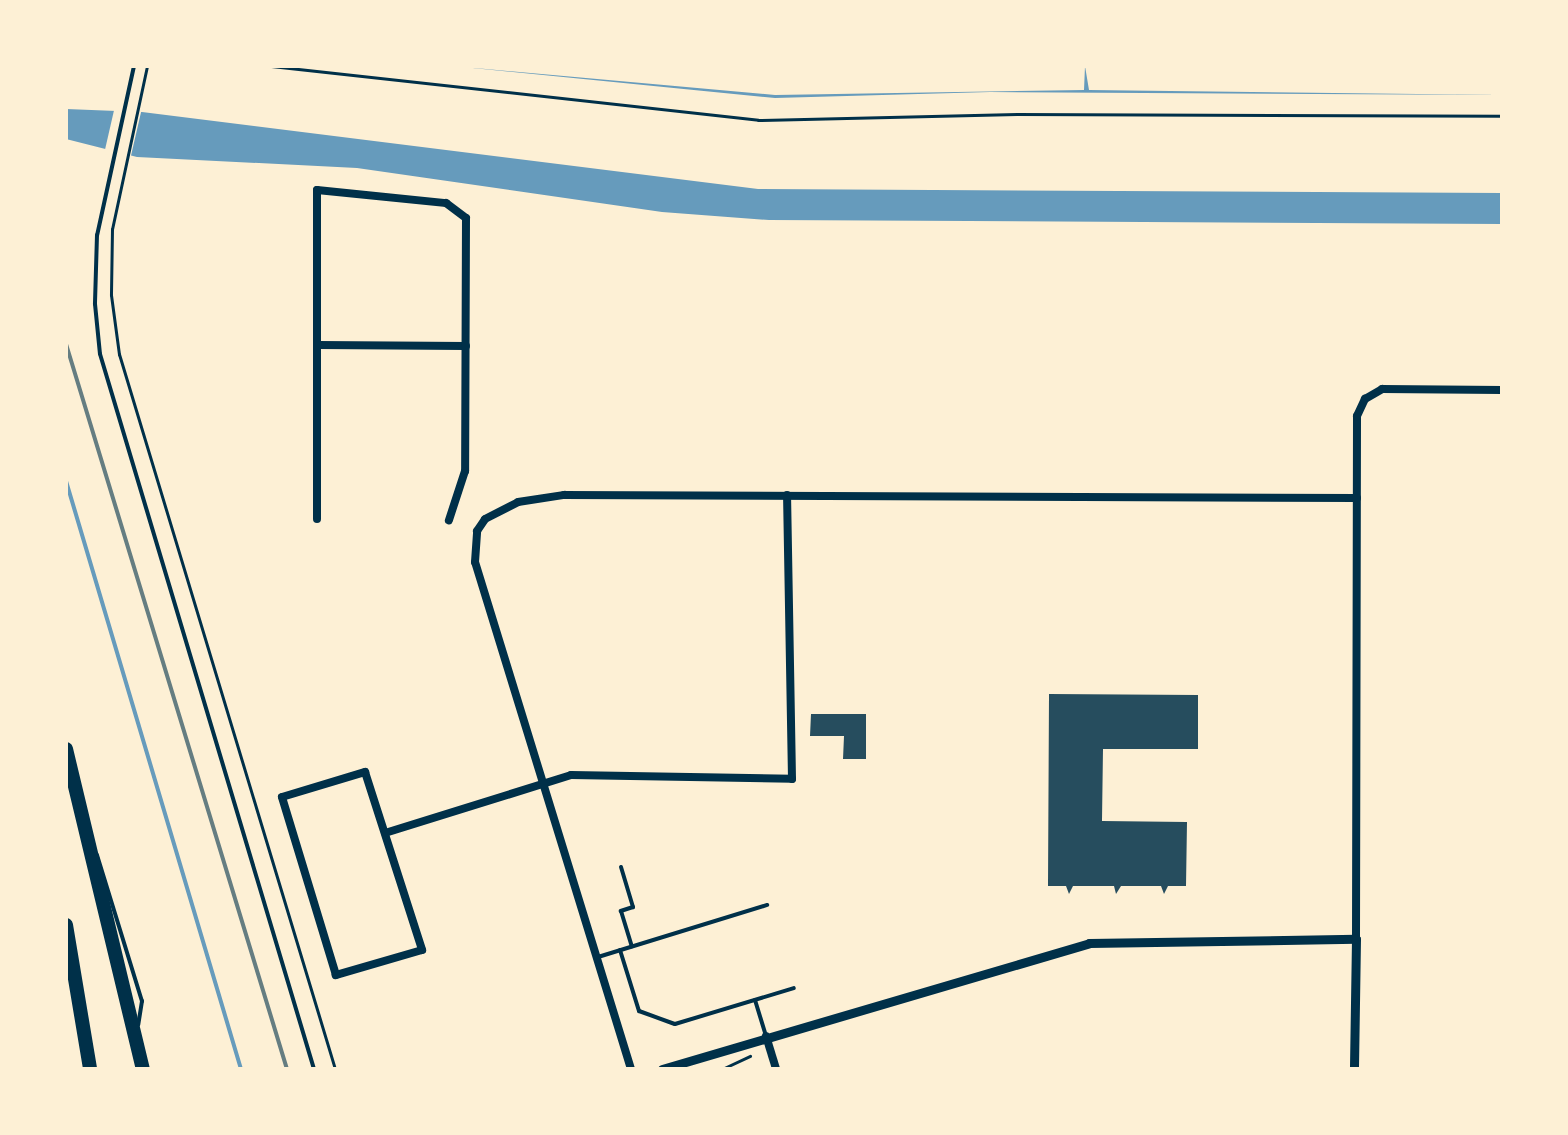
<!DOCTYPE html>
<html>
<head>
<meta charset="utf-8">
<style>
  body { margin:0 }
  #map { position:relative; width:1568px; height:1135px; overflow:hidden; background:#fdf0d5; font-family:Barlow,sans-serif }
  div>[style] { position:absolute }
  .water>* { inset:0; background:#669bbc }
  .pier>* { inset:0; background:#fdf0d5 }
  .stream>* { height:4px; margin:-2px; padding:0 2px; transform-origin:2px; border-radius:2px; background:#669bbc }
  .building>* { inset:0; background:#264d5e }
  .path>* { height:3px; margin:-1.5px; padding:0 1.5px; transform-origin:1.5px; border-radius:1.5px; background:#003049 }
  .service>* { height:4px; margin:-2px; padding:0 2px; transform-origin:2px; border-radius:2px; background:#003049 }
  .minor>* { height:8px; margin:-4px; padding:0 4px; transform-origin:4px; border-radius:4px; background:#003049 }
  .tertiary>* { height:9px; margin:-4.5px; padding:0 4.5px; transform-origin:4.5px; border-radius:4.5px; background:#003049 }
  .motorway>* { height:14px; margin:-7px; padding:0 7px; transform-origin:7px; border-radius:7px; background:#003049 }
  .rail>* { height:4px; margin:-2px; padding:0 2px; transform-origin:2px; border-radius:2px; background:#657d81 }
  span { translate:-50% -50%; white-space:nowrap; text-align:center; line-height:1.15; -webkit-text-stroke:6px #fdf0d5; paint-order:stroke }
  .frame { position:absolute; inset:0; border:68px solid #fdf0d5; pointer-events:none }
</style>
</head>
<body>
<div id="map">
  <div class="water">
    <div style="clip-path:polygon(453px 66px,775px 95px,1084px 90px,1085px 66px,1089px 90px,1502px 95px,990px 92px,775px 98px)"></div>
    <div style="clip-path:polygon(66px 109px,142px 112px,758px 189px,1502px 193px,1502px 224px,769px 220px,662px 212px,357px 168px,137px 157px,66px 139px)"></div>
  </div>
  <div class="pier">
    <div style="clip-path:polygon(115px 106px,142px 108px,130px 160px,104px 154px)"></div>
  </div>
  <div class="stream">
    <div style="left:66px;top:481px;width:613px;rotate:73.43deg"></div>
  </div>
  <div class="building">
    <div style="clip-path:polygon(1049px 694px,1198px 695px,1198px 749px,1103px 749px,1102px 821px,1187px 822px,1186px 886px,1168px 886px,1164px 894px,1161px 886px,1121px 886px,1116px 894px,1114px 886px,1073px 886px,1069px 894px,1066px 886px,1048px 886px)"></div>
    <div style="clip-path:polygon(811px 714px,866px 714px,866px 759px,843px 759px,844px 736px,810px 736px)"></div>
  </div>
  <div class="path">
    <div style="left:147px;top:66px;width:167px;rotate:102.1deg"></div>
    <div style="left:112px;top:229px;width:66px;rotate:90.9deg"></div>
    <div style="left:111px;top:295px;width:60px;rotate:82.3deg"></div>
    <div style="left:119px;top:354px;width:747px;rotate:73.19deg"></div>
    <div style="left:271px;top:66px;width:490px;rotate:6.3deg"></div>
    <div style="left:758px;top:120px;width:259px;rotate:-1.3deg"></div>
    <div style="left:1017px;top:114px;width:485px;rotate:0.2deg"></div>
    <div style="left:722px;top:1069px;width:31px;rotate:-25deg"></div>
  </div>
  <div class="service">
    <div style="left:134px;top:66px;width:173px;rotate:102.3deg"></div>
    <div style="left:97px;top:235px;width:69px;rotate:91.7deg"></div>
    <div style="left:95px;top:304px;width:50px;rotate:84.3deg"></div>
    <div style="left:100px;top:354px;width:746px;rotate:73.34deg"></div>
    <div style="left:97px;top:855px;width:153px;rotate:72.9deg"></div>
    <div style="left:142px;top:1001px;width:24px;rotate:99deg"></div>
    <div style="left:621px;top:867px;width:42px;rotate:73.3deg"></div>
    <div style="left:633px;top:907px;width:13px;rotate:162deg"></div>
    <div style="left:621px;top:911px;width:37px;rotate:73deg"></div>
    <div style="left:620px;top:950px;width:64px;rotate:72.7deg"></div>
    <div style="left:639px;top:1011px;width:38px;rotate:20deg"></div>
    <div style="left:675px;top:1024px;width:124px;rotate:-16.8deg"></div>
    <div style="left:598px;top:957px;width:177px;rotate:-17.1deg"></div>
    <div style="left:755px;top:1000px;width:38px;rotate:73deg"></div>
  </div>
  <div class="minor">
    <div style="left:318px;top:345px;width:148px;rotate:0.4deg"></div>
    <div style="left:317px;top:519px;width:329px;rotate:-90deg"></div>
    <div style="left:317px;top:190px;width:130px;rotate:5.8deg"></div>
    <div style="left:446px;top:203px;width:25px;rotate:37deg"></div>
    <div style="left:466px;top:218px;width:253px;rotate:90.2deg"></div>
    <div style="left:465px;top:471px;width:52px;rotate:108.1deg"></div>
    <div style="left:365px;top:772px;width:187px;rotate:72.2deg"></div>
    <div style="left:422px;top:950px;width:90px;rotate:163.8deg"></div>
    <div style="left:336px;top:975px;width:186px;rotate:-106.9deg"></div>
    <div style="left:282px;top:797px;width:87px;rotate:-16.8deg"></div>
    <div style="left:385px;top:833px;width:195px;rotate:-17.3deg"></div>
    <div style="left:571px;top:775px;width:221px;rotate:1deg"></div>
    <div style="left:792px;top:779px;width:284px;rotate:-91deg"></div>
    <div style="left:1356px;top:939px;width:523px;rotate:-89.89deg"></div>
    <div style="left:1357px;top:416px;width:19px;rotate:-65deg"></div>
    <div style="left:1365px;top:399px;width:20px;rotate:-30deg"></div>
    <div style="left:1382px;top:389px;width:120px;rotate:0.5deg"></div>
    <div style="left:766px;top:1036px;width:34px;rotate:73deg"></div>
    <div style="left:631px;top:1069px;width:530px;rotate:-107.1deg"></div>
    <div style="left:475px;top:562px;width:31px;rotate:-86deg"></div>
    <div style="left:477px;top:531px;width:14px;rotate:-56deg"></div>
    <div style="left:485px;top:519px;width:37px;rotate:-27deg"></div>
    <div style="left:518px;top:502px;width:47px;rotate:-8.7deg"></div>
    <div style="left:564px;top:495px;width:793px;rotate:0.22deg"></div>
  </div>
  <div class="tertiary">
    <div style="left:662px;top:1069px;width:445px;rotate:-16.4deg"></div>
    <div style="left:1089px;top:943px;width:267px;rotate:-0.9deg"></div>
    <div style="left:1356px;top:939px;width:130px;rotate:90.9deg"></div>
  </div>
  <div class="motorway">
    <div style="left:66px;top:749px;width:329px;rotate:76.5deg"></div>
    <div style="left:66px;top:925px;width:146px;rotate:80.5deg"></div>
  </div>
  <div class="rail">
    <div style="left:66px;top:344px;width:758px;rotate:73.05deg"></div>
  </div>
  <div class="frame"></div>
</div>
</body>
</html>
